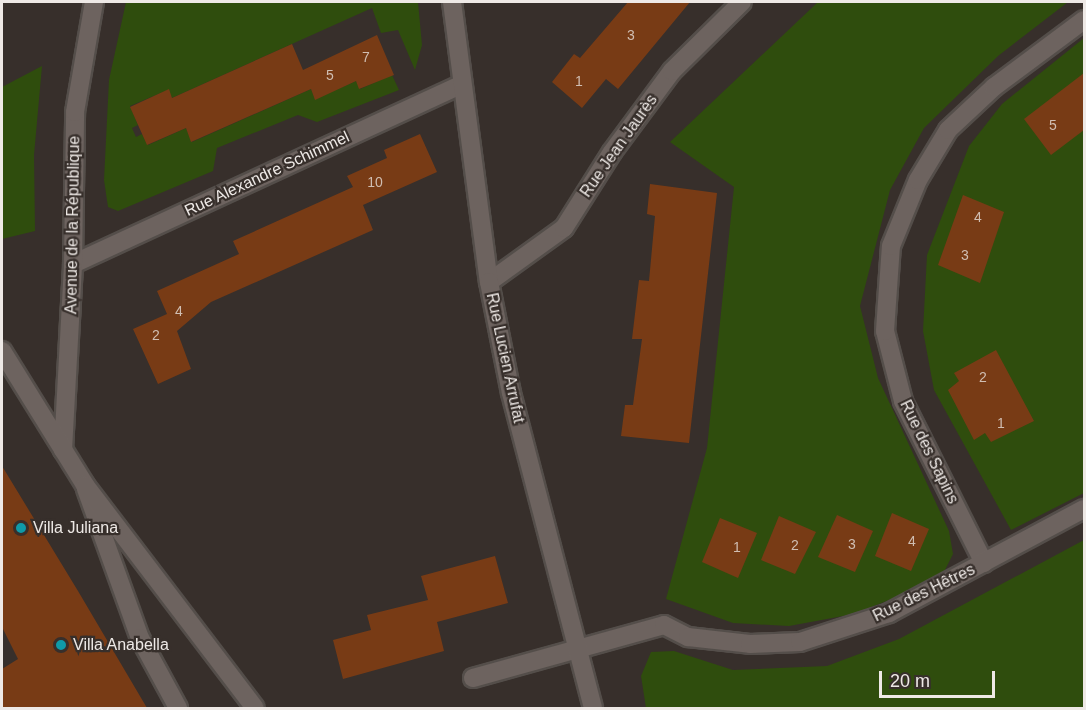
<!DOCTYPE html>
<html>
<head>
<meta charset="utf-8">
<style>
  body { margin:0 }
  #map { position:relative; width:1086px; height:710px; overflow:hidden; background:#372f2b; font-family:Arial,sans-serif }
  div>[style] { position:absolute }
  .green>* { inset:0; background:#2f4d0d }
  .building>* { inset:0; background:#783b15 }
  .roads { filter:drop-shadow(2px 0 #544e4a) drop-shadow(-2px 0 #544e4a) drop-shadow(0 2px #544e4a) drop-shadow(0 -2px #544e4a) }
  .minor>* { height:18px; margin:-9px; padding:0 9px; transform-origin:9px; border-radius:9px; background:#6d635f }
  .tertiary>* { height:18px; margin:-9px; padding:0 9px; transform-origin:9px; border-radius:9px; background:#6d635f }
  .secondary>* { height:18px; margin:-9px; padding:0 9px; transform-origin:9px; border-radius:9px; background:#6d635f }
  .dots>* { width:16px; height:16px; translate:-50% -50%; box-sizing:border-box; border:3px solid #372f2b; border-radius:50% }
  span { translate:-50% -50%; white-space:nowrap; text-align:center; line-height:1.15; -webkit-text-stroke:4.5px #372f2b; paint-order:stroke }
  .number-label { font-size:14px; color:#d0beb2 }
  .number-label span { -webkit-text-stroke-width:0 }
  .street-label { font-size:16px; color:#eee9e6 }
  .poi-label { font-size:16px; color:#eee9e6 }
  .left { translate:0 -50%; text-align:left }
  .frame { position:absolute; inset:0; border:3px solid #eee9e6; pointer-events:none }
  .scale { position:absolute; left:879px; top:671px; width:116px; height:27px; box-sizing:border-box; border:3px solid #eee9e6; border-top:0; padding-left:8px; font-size:18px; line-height:21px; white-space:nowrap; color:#eee9e6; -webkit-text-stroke:4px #372f2b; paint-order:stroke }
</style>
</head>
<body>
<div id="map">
  <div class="green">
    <div style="clip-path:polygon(126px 2px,418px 2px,422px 45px,415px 70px,398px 30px,381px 33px,372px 8px,172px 98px,168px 90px,130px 106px,138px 125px,132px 128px,136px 137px,142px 134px,148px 145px,186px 128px,192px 142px,311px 89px,315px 99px,356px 81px,360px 89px,392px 75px,399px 90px,317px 122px,298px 115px,217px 148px,213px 171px,118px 211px,108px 207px,104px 180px,109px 80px)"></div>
    <div style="clip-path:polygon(818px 2px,1068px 2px,998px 56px,924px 128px,890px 190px,860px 306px,878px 378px,949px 531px,953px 554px,945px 570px,904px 594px,854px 614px,789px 626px,733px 623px,666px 599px,707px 448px,734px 187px,670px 142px)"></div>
    <div style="clip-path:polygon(1084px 38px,1084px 493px,1011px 530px,934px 390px,923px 331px,927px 255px,969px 146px,1002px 104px)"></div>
    <div style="clip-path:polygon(42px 66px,34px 155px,35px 231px,2px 239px,2px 87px)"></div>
    <div style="clip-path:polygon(1084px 540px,1084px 708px,646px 708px,641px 676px,651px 652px,674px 651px,733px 670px,827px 666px,899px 639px)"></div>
  </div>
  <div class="building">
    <div style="clip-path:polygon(628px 2px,690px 2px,618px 89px,606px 79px,582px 108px,552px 82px,574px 54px,580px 58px)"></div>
    <div style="clip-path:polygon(377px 35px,394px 75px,359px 89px,356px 81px,315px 100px,311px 89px,191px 142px,186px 128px,147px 145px,130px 107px,169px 89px,172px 98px,292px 44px,303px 70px)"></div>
    <div style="clip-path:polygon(1084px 73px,1084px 130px,1051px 155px,1024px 119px)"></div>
    <div style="clip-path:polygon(420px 134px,437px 172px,363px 205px,373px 230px,211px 302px,177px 331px,191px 369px,158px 384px,133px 329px,167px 314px,157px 291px,239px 254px,233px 241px,353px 187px,347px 176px,387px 158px,384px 150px)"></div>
    <div style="clip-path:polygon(650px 184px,717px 193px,689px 443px,621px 436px,625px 405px,633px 405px,642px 339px,632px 339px,639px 280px,649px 281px,655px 216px,647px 214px)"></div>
    <div style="clip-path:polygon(963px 195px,1004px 212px,980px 283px,938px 265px)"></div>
    <div style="clip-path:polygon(996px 350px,1034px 421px,991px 442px,985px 433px,974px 440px,948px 390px,959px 381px,954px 373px)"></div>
    <div style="clip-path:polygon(2px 466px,78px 591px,147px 708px,2px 708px,2px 669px,18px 659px,2px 627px)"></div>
    <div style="clip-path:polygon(892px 513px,929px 529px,911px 571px,875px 556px)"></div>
    <div style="clip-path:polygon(837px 515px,873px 531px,855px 572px,818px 557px)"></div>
    <div style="clip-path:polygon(779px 516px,816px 532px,795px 574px,761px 560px)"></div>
    <div style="clip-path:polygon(720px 518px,757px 533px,738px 578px,702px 562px)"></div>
    <div style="clip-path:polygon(495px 556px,508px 603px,437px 622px,444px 651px,343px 679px,333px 640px,371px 630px,367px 615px,428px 600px,421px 576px)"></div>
  </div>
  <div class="roads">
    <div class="minor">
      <div style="left:73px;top:264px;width:427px;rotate:-24.8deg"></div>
      <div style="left:489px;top:282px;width:92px;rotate:-35.8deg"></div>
      <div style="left:564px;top:228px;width:90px;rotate:-57.7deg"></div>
      <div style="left:612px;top:152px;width:101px;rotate:-53.5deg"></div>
      <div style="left:672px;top:71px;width:98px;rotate:-44.6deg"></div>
      <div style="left:984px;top:563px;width:181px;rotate:-116.6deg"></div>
      <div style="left:903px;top:401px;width:72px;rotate:-104.4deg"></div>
      <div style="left:885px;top:331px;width:85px;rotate:-86deg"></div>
      <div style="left:891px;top:246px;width:71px;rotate:-67.8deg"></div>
      <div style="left:918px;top:180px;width:58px;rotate:-59deg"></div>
      <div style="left:948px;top:130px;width:63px;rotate:-43.1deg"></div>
      <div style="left:994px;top:87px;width:112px;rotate:-36.7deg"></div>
      <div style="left:473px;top:678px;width:198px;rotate:-15.5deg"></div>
      <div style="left:664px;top:625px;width:27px;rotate:27deg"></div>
      <div style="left:688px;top:637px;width:62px;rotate:6.4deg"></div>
      <div style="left:750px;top:644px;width:50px;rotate:-2.3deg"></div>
      <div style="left:800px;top:642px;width:94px;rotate:-18deg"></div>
      <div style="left:889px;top:613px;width:221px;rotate:-28.1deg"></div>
    </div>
    <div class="tertiary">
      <div style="left:452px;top:2px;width:282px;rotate:82.5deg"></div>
      <div style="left:489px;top:282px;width:113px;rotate:78.8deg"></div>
      <div style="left:511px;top:393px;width:325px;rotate:75.4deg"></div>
      <div style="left:63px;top:450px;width:186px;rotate:-86.9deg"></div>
      <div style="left:73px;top:264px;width:152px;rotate:-89.2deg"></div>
      <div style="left:75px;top:112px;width:112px;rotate:-80.2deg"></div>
      <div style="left:86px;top:489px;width:158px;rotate:70.1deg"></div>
      <div style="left:140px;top:638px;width:80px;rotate:61.5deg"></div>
    </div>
    <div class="secondary">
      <div style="left:2px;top:351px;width:158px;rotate:58.2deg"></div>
      <div style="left:85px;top:485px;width:280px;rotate:52.7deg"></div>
    </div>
  </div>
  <div class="dots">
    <div style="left:21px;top:528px;background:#0f9aa8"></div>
    <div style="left:61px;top:645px;background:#0f9aa8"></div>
  </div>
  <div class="number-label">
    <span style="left:631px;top:35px">3</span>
    <span style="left:366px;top:57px">7</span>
    <span style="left:330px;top:75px">5</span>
    <span style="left:579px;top:81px">1</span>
    <span style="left:1053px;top:125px">5</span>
    <span style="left:375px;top:182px">10</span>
    <span style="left:978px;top:217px">4</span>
    <span style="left:965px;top:255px">3</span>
    <span style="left:179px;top:311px">4</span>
    <span style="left:156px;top:335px">2</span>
    <span style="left:983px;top:377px">2</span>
    <span style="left:1001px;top:423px">1</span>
    <span style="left:912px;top:541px">4</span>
    <span style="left:852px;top:544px">3</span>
    <span style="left:795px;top:545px">2</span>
    <span style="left:737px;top:547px">1</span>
  </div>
  <div class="street-label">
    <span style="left:619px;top:146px;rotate:-55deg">Rue Jean Jaurès</span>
    <span style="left:267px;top:174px;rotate:-25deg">Rue Alexandre Schimmel</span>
    <span style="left:73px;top:225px;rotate:-89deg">Avenue de la République</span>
    <span style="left:505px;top:358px;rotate:78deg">Rue Lucien Arrufat</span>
    <span style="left:929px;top:452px;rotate:64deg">Rue des Sapins</span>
    <span style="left:924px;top:593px;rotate:-26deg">Rue des Hêtres</span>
  </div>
  <div class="poi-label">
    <span class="left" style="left:33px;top:528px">Villa Juliana</span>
    <span class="left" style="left:73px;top:645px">Villa Anabella</span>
  </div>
  <div class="frame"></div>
  <div class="scale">20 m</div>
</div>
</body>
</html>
